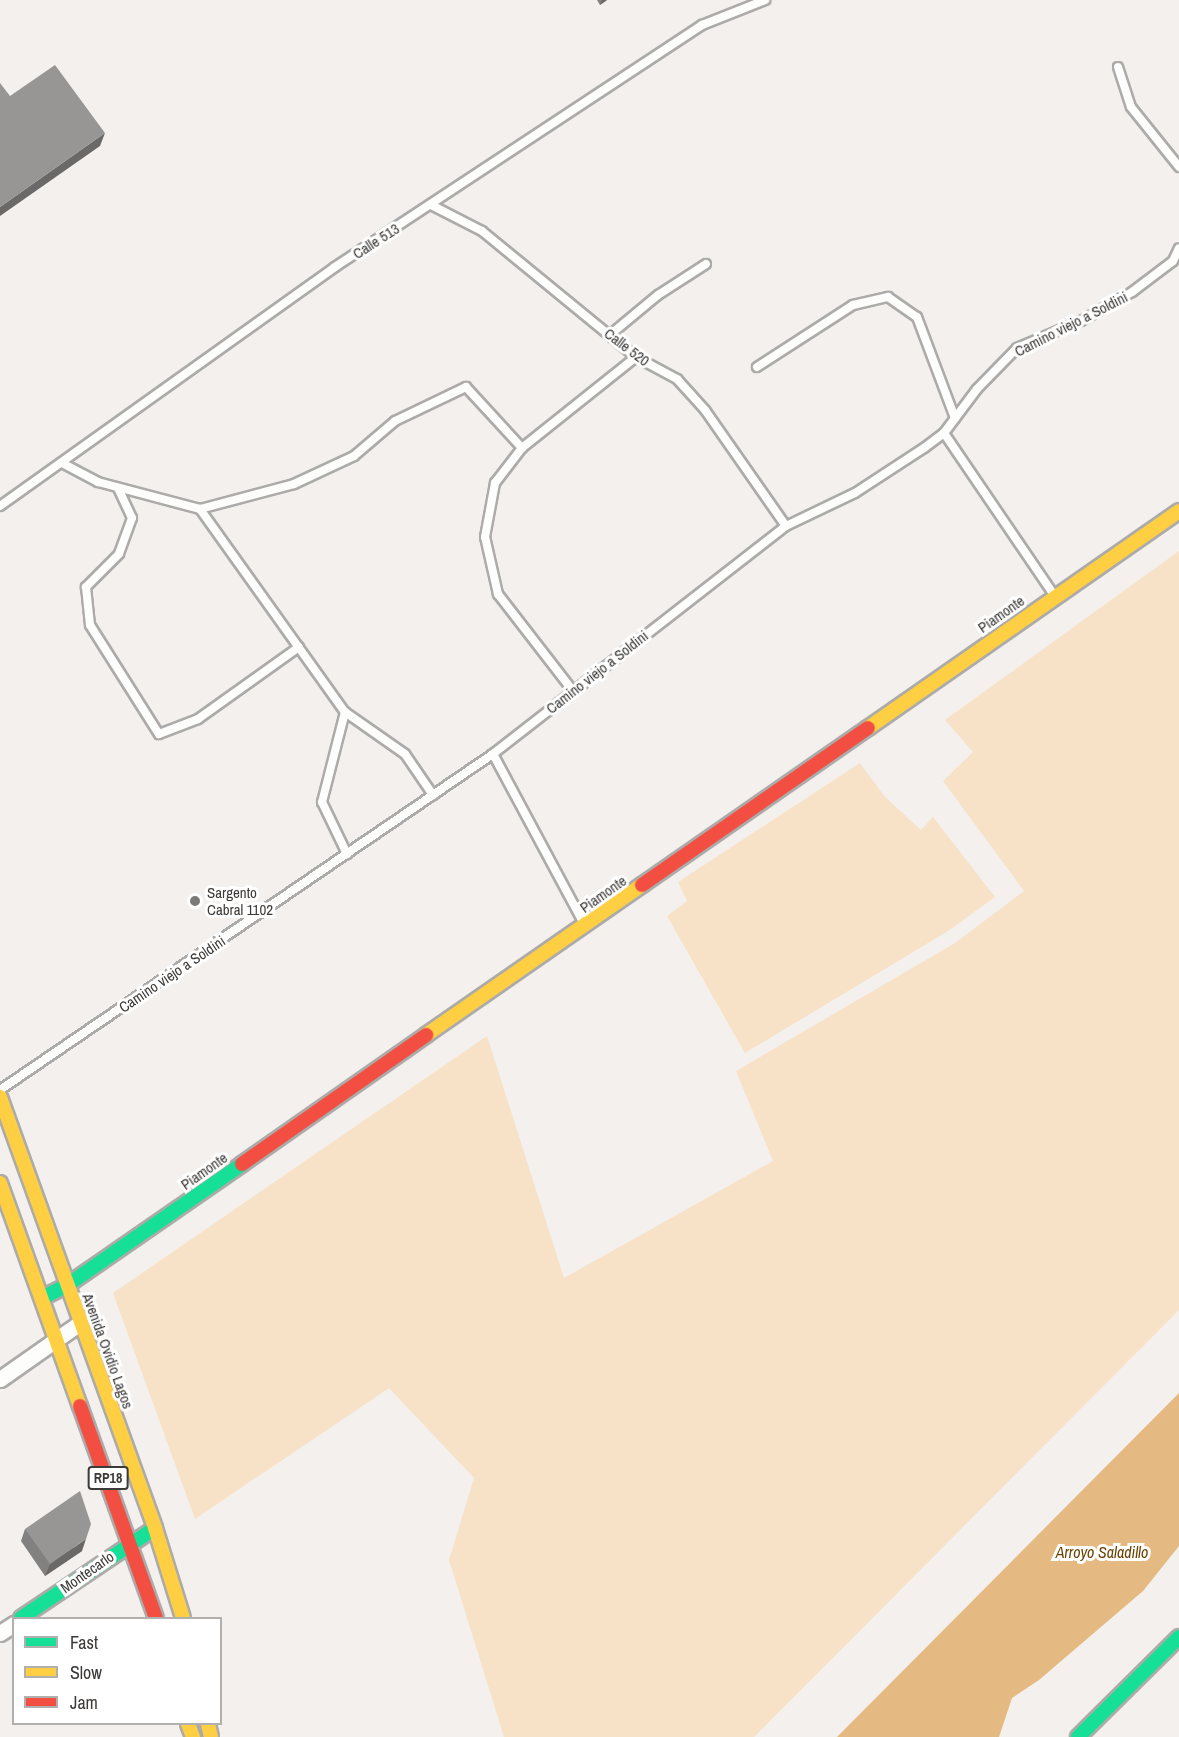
<!DOCTYPE html>
<html>
<head>
<meta charset="utf-8">
<style>
  body { margin:0 }
  #map { position:relative; width:1179px; height:1737px; overflow:hidden; background:#f3f0ed; font-family:"Archivo Narrow",sans-serif }
  div>[style] { position:absolute }
  .green>* { inset:0; background:#f7e2c8 }
  .water>* { inset:0; background:#e4ba82 }
  .roads { filter:drop-shadow(2px 0 #adaba9) drop-shadow(-2px 0 #adaba9) drop-shadow(0 2px #adaba9) drop-shadow(0 -2px #adaba9) }
  .lane>* { height:8px; margin:-4px; padding:0 4px; transform-origin:4px; border-radius:4px; background:#fdfdfc }
  .street>* { height:15px; margin:-7.5px; padding:0 7.5px; transform-origin:7.5px; border-radius:7.5px; background:#fdfdfc }
  .fast>* { height:14px; margin:-7px; padding:0 7px; transform-origin:7px; border-radius:7px; background:#16e098 }
  .slow>* { height:14px; margin:-7px; padding:0 7px; transform-origin:7px; border-radius:7px; background:#ffcf43 }
  .jam>* { height:14px; margin:-7px; padding:0 7px; transform-origin:7px; border-radius:7px; background:#f24e42 }
  .wall>* { inset:0; background:#83817f }
  .shaded-wall>* { inset:0; background:#6a6968 }
  .building>* { inset:0; background:#989694 }
  .dots>* { width:16px; height:16px; translate:-50% -50%; box-sizing:border-box; border:3px solid #fff; border-radius:50% }
  span { translate:-50% -50%; white-space:nowrap; text-align:center; line-height:1.15; -webkit-text-stroke:6px #fff; paint-order:stroke }
  .shield-label span { padding:2px 4px; background:#fff; border:2px solid; border-radius:4px; -webkit-text-stroke-width:0 }
  .shield-label { font-size:14px; color:#3c3a38; font-weight:700 }
  .street-label { font-size:15px; color:#3c3a38 }
  .poi-label { font-size:15px; color:#3c3a38 }
  .left { translate:0 -50%; text-align:left }
  .water-label { font-size:16px; color:#6a4300; font-style:italic }
  .legend { position:absolute; left:12px; top:1617px; width:210px; height:108px; box-sizing:border-box; background:#fff; border:2px solid #b1b0af; margin:0; padding:8px 10px; list-style:none; font-size:18px; color:#3c3a38 }
  .legend li { display:flex; align-items:center; gap:12px; height:30px }
  .legend b { width:30px; border:2px solid #b1b0af }
</style>
</head>
<body>
<div id="map">
  <div class="green">
    <div style="clip-path:polygon(1179px 551px,1179px 1310px,754px 1737px,504px 1737px,449px 1560px,474px 1478px,389px 1388px,195px 1519px,113px 1293px,487px 1036px,564px 1278px,773px 1161px,736px 1071px,955px 943px,1024px 891px,943px 781px,973px 752px,945px 720px)"></div>
    <div style="clip-path:polygon(860px 763px,885px 797px,921px 830px,933px 817px,995px 897px,948px 931px,745px 1053px,667px 916px,687px 901px,678px 882px)"></div>
  </div>
  <div class="water">
    <div style="clip-path:polygon(1179px 1393px,1179px 1546px,1143px 1591px,1039px 1680px,1012px 1698px,999px 1737px,837px 1737px)"></div>
  </div>
  <div class="roads">
    <div class="lane">
      <div style="left:1118px;top:67px;width:42px;rotate:72deg"></div>
      <div style="left:1131px;top:107px;width:77px;rotate:51.3deg"></div>
      <div style="left:431px;top:205px;width:57px;rotate:27deg"></div>
      <div style="left:482px;top:231px;width:199px;rotate:39.3deg"></div>
      <div style="left:636px;top:357px;width:47px;rotate:28.2deg"></div>
      <div style="left:677px;top:379px;width:42px;rotate:47.9deg"></div>
      <div style="left:705px;top:410px;width:141px;rotate:55.1deg"></div>
      <div style="left:611px;top:334px;width:61px;rotate:-39.7deg"></div>
      <div style="left:658px;top:295px;width:57px;rotate:-32.9deg"></div>
      <div style="left:757px;top:367px;width:114px;rotate:-32.9deg"></div>
      <div style="left:853px;top:305px;width:36px;rotate:-13deg"></div>
      <div style="left:888px;top:297px;width:35px;rotate:35deg"></div>
      <div style="left:917px;top:317px;width:108px;rotate:69.4deg"></div>
      <div style="left:944px;top:433px;width:196px;rotate:55.8deg"></div>
      <div style="left:62px;top:463px;width:41px;rotate:27.8deg"></div>
      <div style="left:98px;top:482px;width:106px;rotate:14.8deg"></div>
      <div style="left:200px;top:509px;width:249px;rotate:54.5deg"></div>
      <div style="left:345px;top:712px;width:93px;rotate:104.3deg"></div>
      <div style="left:322px;top:802px;width:58px;rotate:64.3deg"></div>
      <div style="left:118px;top:488px;width:33px;rotate:65deg"></div>
      <div style="left:132px;top:518px;width:38px;rotate:110deg"></div>
      <div style="left:119px;top:554px;width:47px;rotate:135deg"></div>
      <div style="left:86px;top:587px;width:38px;rotate:84deg"></div>
      <div style="left:90px;top:625px;width:129px;rotate:57.7deg"></div>
      <div style="left:159px;top:734px;width:42px;rotate:-21deg"></div>
      <div style="left:198px;top:719px;width:124px;rotate:-35.5deg"></div>
      <div style="left:0;top:506px;width:412px;rotate:-35.5deg"></div>
      <div style="left:335px;top:267px;width:440px;rotate:-33.4deg"></div>
      <div style="left:702px;top:25px;width:68px;rotate:-21.6deg"></div>
      <div style="left:200px;top:509px;width:97px;rotate:-14.9deg"></div>
      <div style="left:294px;top:484px;width:66px;rotate:-25deg"></div>
      <div style="left:354px;top:456px;width:54px;rotate:-40.5deg"></div>
      <div style="left:395px;top:421px;width:79px;rotate:-25.6deg"></div>
      <div style="left:466px;top:387px;width:83px;rotate:47.4deg"></div>
      <div style="left:573px;top:691px;width:123px;rotate:-127.7deg"></div>
      <div style="left:498px;top:594px;width:58px;rotate:-102.8deg"></div>
      <div style="left:485px;top:537px;width:55px;rotate:-79.5deg"></div>
      <div style="left:495px;top:483px;width:44px;rotate:-52.4deg"></div>
      <div style="left:522px;top:448px;width:146px;rotate:-38.6deg"></div>
      <div style="left:345px;top:712px;width:73px;rotate:35deg"></div>
      <div style="left:405px;top:754px;width:50px;rotate:55.7deg"></div>
      <div style="left:493px;top:754px;width:193px;rotate:61.8deg"></div>
      <div style="left:0;top:1090px;width:597px;rotate:-34.28deg"></div>
      <div style="left:493px;top:754px;width:371px;rotate:-37.9deg"></div>
      <div style="left:786px;top:526px;width:76px;rotate:-25.6deg"></div>
      <div style="left:855px;top:493px;width:82px;rotate:-33.1deg"></div>
      <div style="left:924px;top:448px;width:25px;rotate:-37deg"></div>
      <div style="left:944px;top:433px;width:55px;rotate:-53.1deg"></div>
      <div style="left:977px;top:389px;width:57px;rotate:-45.7deg"></div>
      <div style="left:1017px;top:348px;width:69px;rotate:-22.9deg"></div>
      <div style="left:1081px;top:321px;width:59px;rotate:-29.6deg"></div>
      <div style="left:1132px;top:292px;width:51px;rotate:-37.1deg"></div>
      <div style="left:1173px;top:261px;width:14px;rotate:-65deg"></div>
    </div>
    <div class="street">
      <div style="left:0;top:1379px;width:99px;rotate:-35.1deg"></div>
      <div style="left:0;top:1633px;width:17px;rotate:-33deg"></div>
    </div>
    <div class="fast">
      <div style="left:42px;top:1298px;width:27px;rotate:-27deg"></div>
      <div style="left:66px;top:1286px;width:214px;rotate:-34.7deg"></div>
      <div style="left:21px;top:1618px;width:161px;rotate:-33.9deg"></div>
      <div style="left:1078px;top:1737px;width:142px;rotate:-44.7deg"></div>
    </div>
    <div class="slow">
      <div style="left:868px;top:728px;width:379px;rotate:-34.9deg"></div>
      <div style="left:426px;top:1035px;width:263px;rotate:-34.8deg"></div>
      <div style="left:0;top:1097px;width:458px;rotate:70.2deg"></div>
      <div style="left:155px;top:1528px;width:94px;rotate:72.7deg"></div>
      <div style="left:0;top:1183px;width:237px;rotate:70.3deg"></div>
      <div style="left:188px;top:1724px;width:14px;rotate:69deg"></div>
      <div style="left:208px;top:1724px;width:13px;rotate:77deg"></div>
    </div>
    <div class="jam">
      <div style="left:642px;top:885px;width:275px;rotate:-34.8deg"></div>
      <div style="left:242px;top:1164px;width:225px;rotate:-35deg"></div>
      <div style="left:80px;top:1406px;width:225px;rotate:70.3deg"></div>
    </div>
  </div>
  <div class="wall">
    <div style="clip-path:polygon(597px 0,607px 0,600px 5px)"></div>
    <div style="clip-path:polygon(25px 1529px,82px 1551px,45px 1576px,21px 1541px)"></div>
  </div>
  <div class="shaded-wall">
    <div style="clip-path:polygon(602px 0,607px 0,600px 5px)"></div>
    <div style="clip-path:polygon(105px 133px,100px 146px,0 216px,0 207px)"></div>
    <div style="clip-path:polygon(86px 1539px,82px 1551px,45px 1576px,50px 1564px)"></div>
  </div>
  <div class="building">
    <div style="clip-path:polygon(55px 65px,105px 133px,0 207px,0 83px,10px 96px)"></div>
    <div style="clip-path:polygon(80px 1491px,91px 1524px,86px 1539px,50px 1564px,25px 1529px)"></div>
  </div>
  <div class="dots">
    <div style="left:195px;top:901px;background:#7c7a77"></div>
  </div>
  <div class="shield-label">
    <span style="left:108px;top:1478px">RP18</span>
  </div>
  <div class="street-label">
    <span style="left:376px;top:241px;rotate:-33deg">Calle 513</span>
    <span style="left:1071px;top:324px;rotate:-27deg">Camino viejo a Soldini</span>
    <span style="left:627px;top:347px;rotate:37deg">Calle 520</span>
    <span style="left:1001px;top:614px;rotate:-35deg">Piamonte</span>
    <span style="left:597px;top:672px;rotate:-38deg">Camino viejo a Soldini</span>
    <span style="left:603px;top:894px;rotate:-35deg">Piamonte</span>
    <span style="left:172px;top:974px;rotate:-34deg">Camino viejo a Soldini</span>
    <span style="left:204px;top:1171px;rotate:-35deg">Piamonte</span>
    <span style="left:108px;top:1351px;rotate:70deg">Avenida Ovidio Lagos</span>
    <span style="left:87px;top:1572px;rotate:-35deg">Montecarlo</span>
  </div>
  <div class="poi-label">
    <span class="left" style="left:207px;top:901px">Sargento<br>Cabral 1102</span>
  </div>
  <div class="water-label">
    <span style="left:1102px;top:1552px">Arroyo Saladillo</span>
  </div>
  <ul class="legend">
  <li><b style="height:8px;background:#16e098"></b>Fast</li>
  <li><b style="height:8px;background:#ffcf43"></b>Slow</li>
  <li><b style="height:8px;background:#f24e42"></b>Jam</li>
  </ul>
</div>
</body>
</html>
